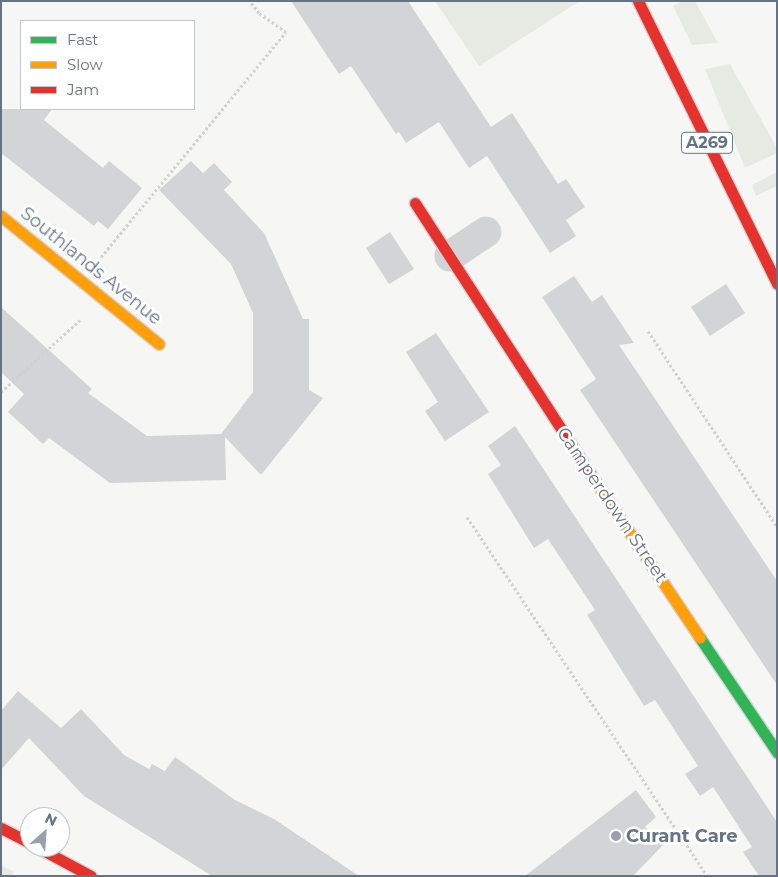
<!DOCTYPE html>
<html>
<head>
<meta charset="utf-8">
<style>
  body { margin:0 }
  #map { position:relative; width:778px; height:877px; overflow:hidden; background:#f6f7f5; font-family:Montserrat,sans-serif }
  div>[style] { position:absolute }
  .green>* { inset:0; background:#e6eae3 }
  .building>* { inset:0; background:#d3d4d5 }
  .path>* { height:3px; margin-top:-1.5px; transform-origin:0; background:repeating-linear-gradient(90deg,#cfd0d0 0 2.5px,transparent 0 5px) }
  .roads { filter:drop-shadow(1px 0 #d2d4d5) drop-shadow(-1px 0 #d2d4d5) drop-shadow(0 1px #d2d4d5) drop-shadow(0 -1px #d2d4d5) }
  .street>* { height:28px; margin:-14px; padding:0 14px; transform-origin:14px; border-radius:14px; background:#d2d3d4 }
  .fast>* { height:11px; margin:-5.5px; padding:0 5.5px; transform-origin:5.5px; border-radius:5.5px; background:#30b455 }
  .slow>* { height:11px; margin:-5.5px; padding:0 5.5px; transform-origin:5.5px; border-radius:5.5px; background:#ff9f0a }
  .jam>* { height:11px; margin:-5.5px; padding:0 5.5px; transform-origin:5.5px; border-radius:5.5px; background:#e5322d }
  .dots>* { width:14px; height:14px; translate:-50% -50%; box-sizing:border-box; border:2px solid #fff; border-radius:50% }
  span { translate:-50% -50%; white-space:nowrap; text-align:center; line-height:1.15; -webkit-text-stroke:5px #fff; paint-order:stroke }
  .shield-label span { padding:1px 4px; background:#fff; border:1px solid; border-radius:4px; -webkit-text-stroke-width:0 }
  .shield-label { font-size:16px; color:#647387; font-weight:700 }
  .street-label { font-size:18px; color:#647387 }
  .poi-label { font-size:18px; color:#647387; font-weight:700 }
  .left { translate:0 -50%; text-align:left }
  .frame { position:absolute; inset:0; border:2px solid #647387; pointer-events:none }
  .legend { position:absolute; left:20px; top:20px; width:175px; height:90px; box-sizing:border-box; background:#fff; border:1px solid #c1c7cf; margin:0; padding:6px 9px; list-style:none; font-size:15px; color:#647387 }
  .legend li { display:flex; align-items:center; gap:10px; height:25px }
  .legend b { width:25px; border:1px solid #c1c7cf }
  .north { position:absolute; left:20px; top:807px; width:50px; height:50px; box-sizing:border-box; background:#fff; border:1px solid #c1c7cf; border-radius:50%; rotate:26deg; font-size:14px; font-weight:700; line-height:20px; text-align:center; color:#647387 }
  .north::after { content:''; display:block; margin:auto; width:18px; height:22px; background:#97a1ae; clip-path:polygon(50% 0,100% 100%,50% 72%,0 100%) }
</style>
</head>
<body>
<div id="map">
  <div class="green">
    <div style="clip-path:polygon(435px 1px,580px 1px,479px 66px)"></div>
    <div style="clip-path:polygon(683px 1px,695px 1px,718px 43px,692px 45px,673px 6px)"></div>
    <div style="clip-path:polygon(730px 64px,777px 148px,777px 153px,745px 168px,705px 69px)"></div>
    <div style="clip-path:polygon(777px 172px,777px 186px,756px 196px,752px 185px)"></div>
    <div style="clip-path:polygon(1px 865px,14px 872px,12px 876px,1px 876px)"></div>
  </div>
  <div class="building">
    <div style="clip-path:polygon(291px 1px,408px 1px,491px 127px,512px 113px,558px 184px,566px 179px,585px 207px,566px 220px,576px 236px,550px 253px,487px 156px,469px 168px,439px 122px,406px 143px,399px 132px,396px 134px,351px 66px,339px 74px)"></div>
    <div style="clip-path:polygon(1px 109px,52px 109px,44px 120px,103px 168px,109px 161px,142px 188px,108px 229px,98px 221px,94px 226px,1px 153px)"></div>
    <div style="clip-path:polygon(191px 161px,203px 173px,214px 163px,232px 182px,224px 190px,264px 233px,303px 319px,309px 319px,309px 390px,323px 398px,261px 475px,225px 437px,226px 480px,110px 483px,49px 438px,43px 444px,8px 412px,24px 394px,1px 372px,1px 307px,92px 389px,88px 393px,147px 436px,221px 434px,253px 392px,253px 313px,231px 264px,159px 190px)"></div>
    <div style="clip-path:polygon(390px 232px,414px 269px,389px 284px,366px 248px)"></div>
    <div style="clip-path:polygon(574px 276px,592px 302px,602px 295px,634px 343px,619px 345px,777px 581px,777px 685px,580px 390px,596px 379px,542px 297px)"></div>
    <div style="clip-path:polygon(726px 284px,745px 313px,710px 336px,691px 307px)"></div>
    <div style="clip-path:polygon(436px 333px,489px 412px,445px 441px,425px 411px,438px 402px,406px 352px)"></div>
    <div style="clip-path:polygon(515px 426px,777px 822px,777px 876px,759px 876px,743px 852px,752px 847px,713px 787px,700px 796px,685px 774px,698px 766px,683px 743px,655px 700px,644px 706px,587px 615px,595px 610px,548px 539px,534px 548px,488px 474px,501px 465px,488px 446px)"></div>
    <div style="clip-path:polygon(18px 691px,61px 728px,81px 709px,124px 755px,149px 769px,152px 764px,165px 771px,175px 757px,235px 800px,274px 819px,359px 876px,212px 876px,84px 796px,29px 738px,1px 770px,1px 711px)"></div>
    <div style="clip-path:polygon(636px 790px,656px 817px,645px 827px,663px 845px,633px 876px,525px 876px)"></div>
  </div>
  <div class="path">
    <div style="left:101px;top:257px;width:291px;rotate:-50.6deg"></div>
    <div style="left:286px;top:32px;width:33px;rotate:-145deg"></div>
    <div style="left:259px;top:13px;width:15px;rotate:-127deg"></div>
    <div style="left:648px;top:331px;width:235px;rotate:56.6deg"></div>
    <div style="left:1px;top:392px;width:107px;rotate:-42.3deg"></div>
    <div style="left:467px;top:517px;width:432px;rotate:56.2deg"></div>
  </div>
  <div class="roads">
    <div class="street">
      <div style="left:450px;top:256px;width:43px;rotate:-33.7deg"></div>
    </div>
    <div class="fast">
      <div style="left:700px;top:638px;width:138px;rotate:56deg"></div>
    </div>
    <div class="slow">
      <div style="left:1px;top:216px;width:203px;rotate:39deg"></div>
      <div style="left:593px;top:478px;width:192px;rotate:56.2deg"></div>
    </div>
    <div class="jam">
      <div style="left:638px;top:1px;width:315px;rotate:63.8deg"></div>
      <div style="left:415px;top:203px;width:328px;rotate:57.1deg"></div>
      <div style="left:1px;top:828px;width:33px;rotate:27deg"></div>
      <div style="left:37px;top:847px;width:61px;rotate:28.2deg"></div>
    </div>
  </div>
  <div class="dots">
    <div style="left:616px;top:836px;background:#97a1ae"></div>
  </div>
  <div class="shield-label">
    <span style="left:707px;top:143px">A269</span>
  </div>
  <div class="street-label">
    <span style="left:91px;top:266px;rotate:39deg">Southlands Avenue</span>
    <span style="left:612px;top:505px;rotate:56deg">Camperdown Street</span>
  </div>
  <div class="poi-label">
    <span class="left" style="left:626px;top:836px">Curant Care</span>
  </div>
  <div class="frame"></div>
  <ul class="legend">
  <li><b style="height:6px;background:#30b455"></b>Fast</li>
  <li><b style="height:6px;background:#ff9f0a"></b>Slow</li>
  <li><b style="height:6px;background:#e5322d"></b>Jam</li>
  </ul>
  <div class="north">N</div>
</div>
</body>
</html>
